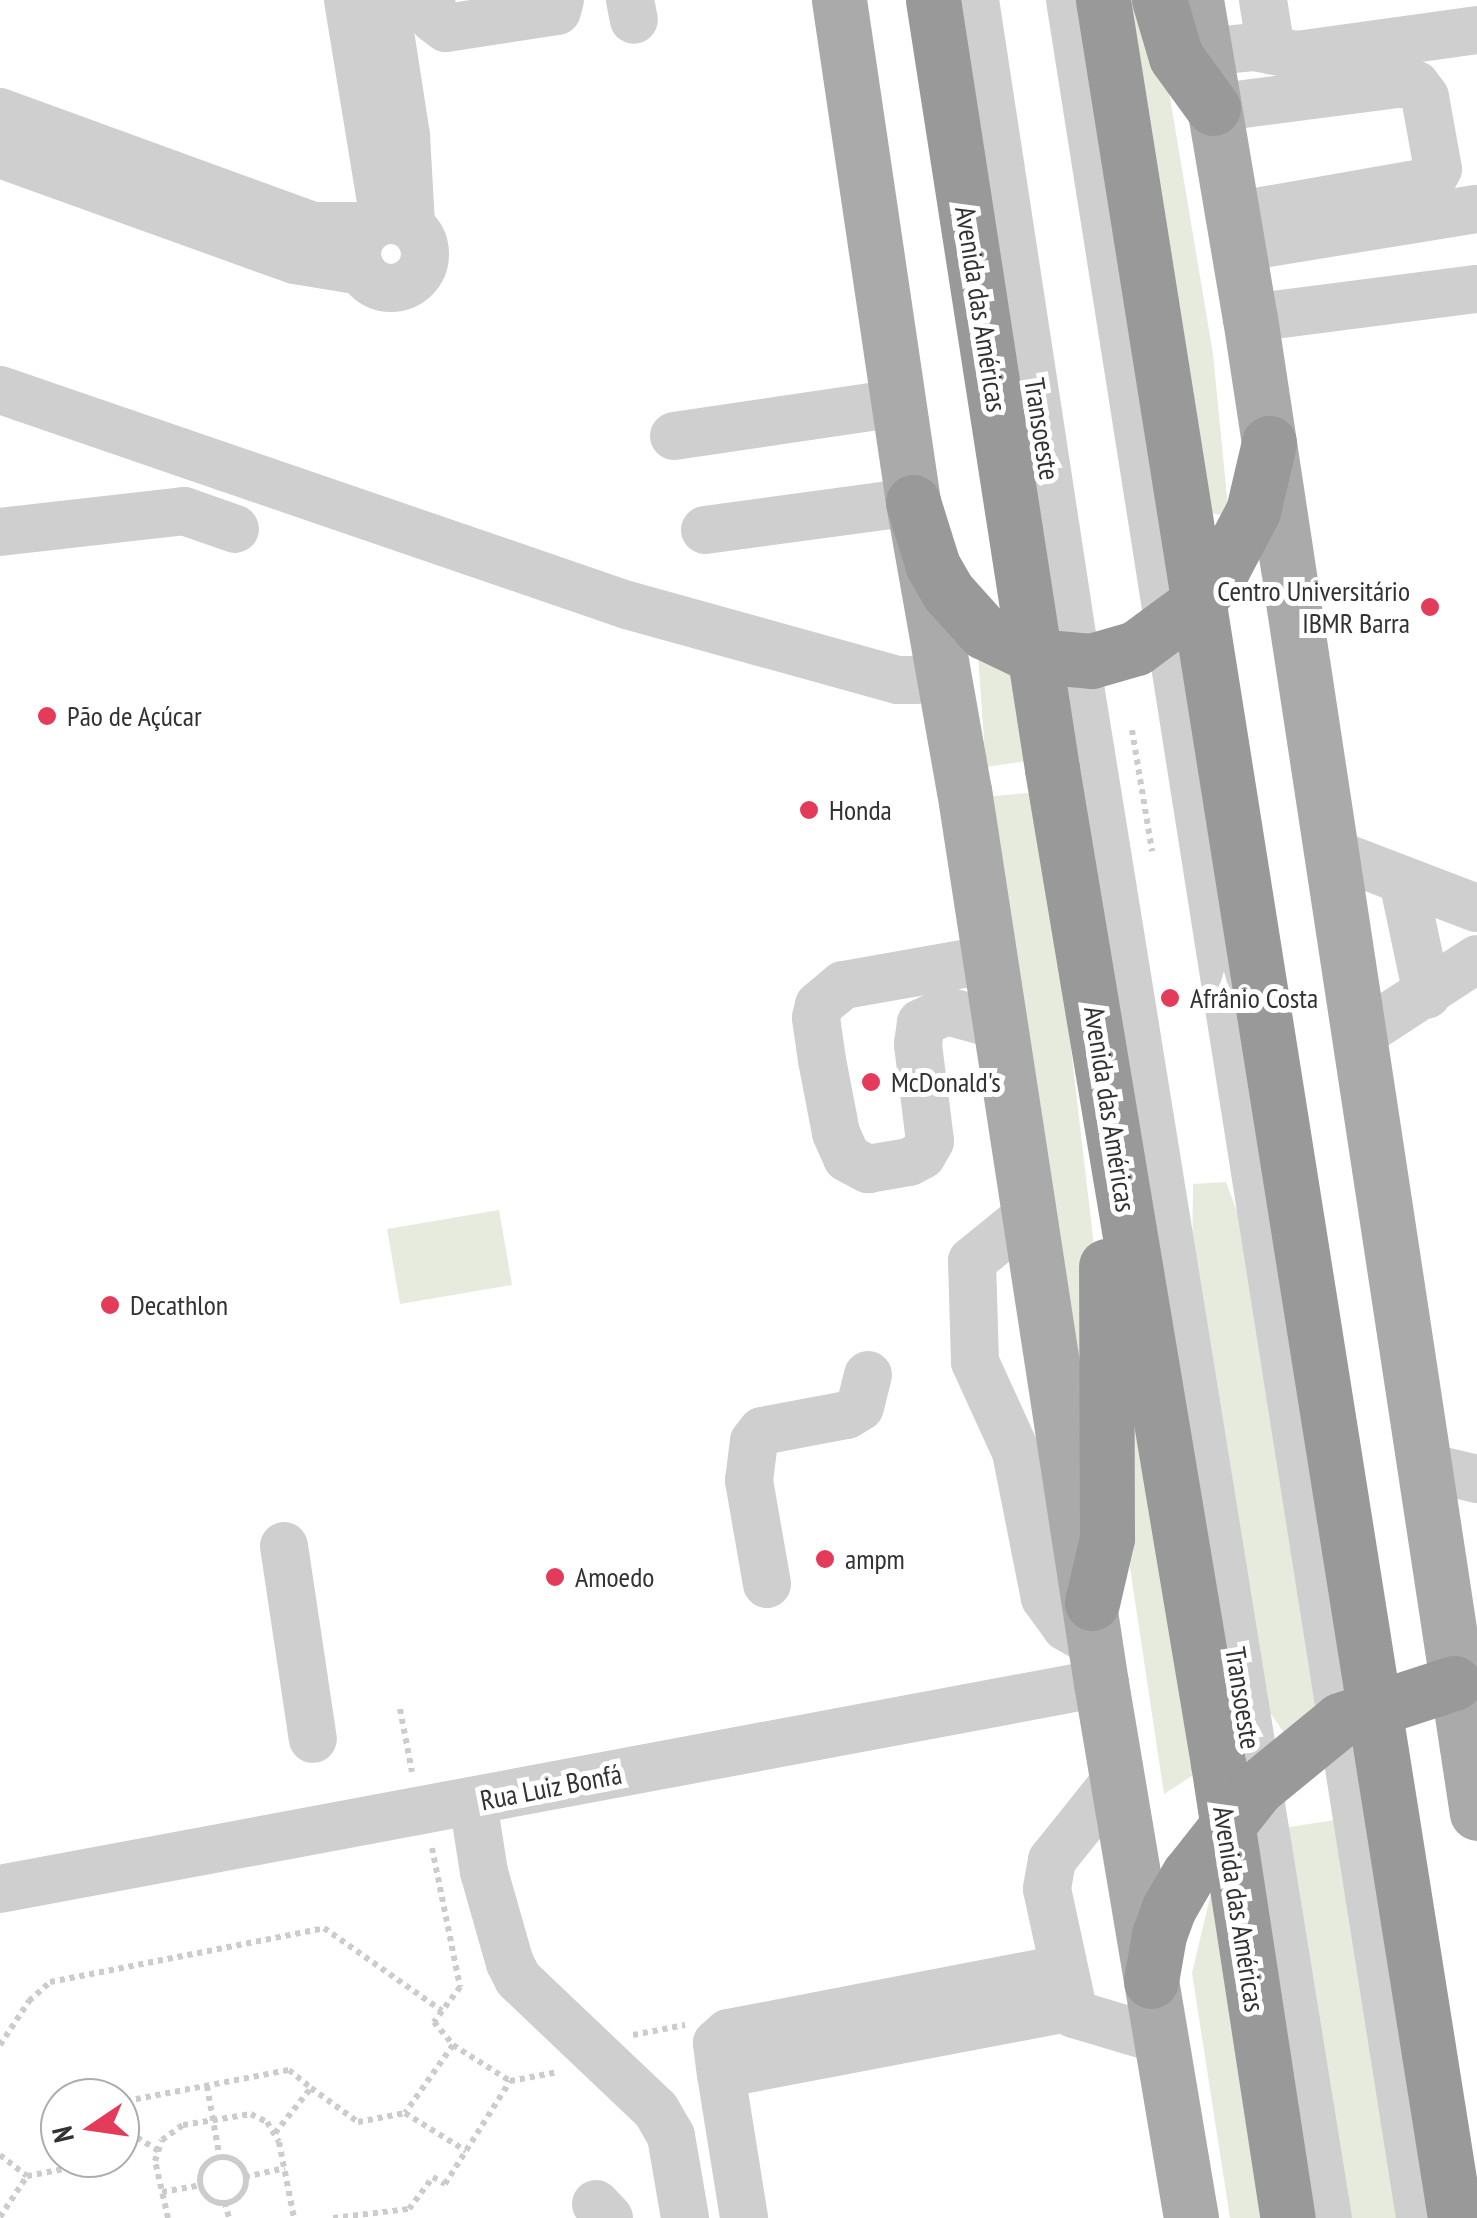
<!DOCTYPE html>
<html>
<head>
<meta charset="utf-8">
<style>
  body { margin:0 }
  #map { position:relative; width:1477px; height:2218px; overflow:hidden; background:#fff; font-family:"PT Sans Narrow",sans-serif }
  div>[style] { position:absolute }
  .green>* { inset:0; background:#e7ebde }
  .path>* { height:6px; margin-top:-3px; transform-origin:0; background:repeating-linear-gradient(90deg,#ccc 0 5px,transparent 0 10px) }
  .path>.ring { margin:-3px; padding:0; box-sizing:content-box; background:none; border:6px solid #ccc; border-radius:50% }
  .minor>* { height:48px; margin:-24px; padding:0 24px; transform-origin:24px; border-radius:24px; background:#cfcfcf }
  .minor>.ring { margin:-24px; padding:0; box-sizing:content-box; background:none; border:48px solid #cfcfcf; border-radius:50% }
  .major>* { height:55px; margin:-27.5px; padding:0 27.5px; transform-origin:27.5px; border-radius:27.5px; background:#aaa }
  .highway>* { height:55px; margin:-27.5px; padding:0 27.5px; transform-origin:27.5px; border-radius:27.5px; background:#999 }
  .dots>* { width:28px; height:28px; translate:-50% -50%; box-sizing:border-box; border:5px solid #fff; border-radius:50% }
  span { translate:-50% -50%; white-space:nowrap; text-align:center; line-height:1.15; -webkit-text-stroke:10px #fff; paint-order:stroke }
  .street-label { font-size:28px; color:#323232 }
  .poi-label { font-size:28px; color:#323232 }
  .right { translate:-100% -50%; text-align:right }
  .left { translate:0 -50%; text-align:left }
  .north { position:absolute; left:40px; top:2078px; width:100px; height:100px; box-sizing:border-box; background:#fff; border:2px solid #adadad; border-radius:50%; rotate:257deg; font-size:28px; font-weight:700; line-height:40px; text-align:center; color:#323232 }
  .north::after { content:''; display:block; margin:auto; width:35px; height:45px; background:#e33b59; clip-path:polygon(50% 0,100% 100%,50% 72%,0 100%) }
</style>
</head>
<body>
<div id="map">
  <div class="green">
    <div style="clip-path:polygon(1130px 0,1152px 0,1158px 26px,1213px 354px,1229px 517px,1212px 513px)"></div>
    <div style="clip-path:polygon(977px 642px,1024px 663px,1039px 759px,986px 767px)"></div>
    <div style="clip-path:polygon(1041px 792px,1101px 1306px,1088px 1432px,993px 796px)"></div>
    <div style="clip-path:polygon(1226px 1182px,1254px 1256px,1326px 1704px,1287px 1737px,1261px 1700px,1192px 1282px,1193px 1184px)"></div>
    <div style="clip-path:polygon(499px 1210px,512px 1285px,400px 1304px,387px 1229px)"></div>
    <div style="clip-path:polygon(1134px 1366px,1198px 1772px,1164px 1794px,1120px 1501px)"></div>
    <div style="clip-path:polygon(1341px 1819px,1411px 2218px,1348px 2218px,1283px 1828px)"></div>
    <div style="clip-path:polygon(1215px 1876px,1271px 2218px,1230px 2218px,1192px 1973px)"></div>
  </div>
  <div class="path">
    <div style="left:1132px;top:730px;width:123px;rotate:80.6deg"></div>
    <div style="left:400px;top:1709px;width:64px;rotate:79.2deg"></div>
    <div style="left:432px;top:1848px;width:142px;rotate:78.6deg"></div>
    <div style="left:460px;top:1987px;width:44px;rotate:126.6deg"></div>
    <div style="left:434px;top:2022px;width:30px;rotate:50deg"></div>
    <div style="left:453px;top:2045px;width:67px;rotate:32.3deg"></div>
    <div style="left:510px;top:2081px;width:49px;rotate:-10.6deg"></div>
    <div style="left:633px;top:2035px;width:53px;rotate:-10.9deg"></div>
    <div style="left:0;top:2045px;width:53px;rotate:-56.6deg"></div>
    <div style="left:29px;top:2001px;width:28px;rotate:-42deg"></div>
    <div style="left:50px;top:1982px;width:279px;rotate:-11.1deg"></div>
    <div style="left:324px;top:1928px;width:144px;rotate:35.1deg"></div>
    <div style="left:453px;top:2045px;width:83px;rotate:125.2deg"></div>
    <div style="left:405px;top:2113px;width:72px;rotate:31.9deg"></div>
    <div style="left:207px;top:2086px;width:74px;rotate:79.9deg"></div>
    <div style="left:120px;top:2109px;width:10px;rotate:-53deg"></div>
    <div style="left:126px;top:2101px;width:166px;rotate:-10.8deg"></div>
    <div style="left:289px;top:2070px;width:28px;rotate:39deg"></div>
    <div style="left:120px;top:2127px;width:46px;rotate:31.6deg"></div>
    <div style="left:275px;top:2133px;width:58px;rotate:-51.3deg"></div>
    <div style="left:311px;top:2088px;width:58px;rotate:35.9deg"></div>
    <div style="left:358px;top:2122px;width:48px;rotate:-10.8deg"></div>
    <div style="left:0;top:2155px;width:34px;rotate:38deg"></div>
    <div style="left:27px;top:2176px;width:54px;rotate:-10.7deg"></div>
    <div style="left:80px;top:2166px;width:9px;rotate:-58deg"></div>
    <div class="ring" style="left:200px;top:2157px;width:40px;height:40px"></div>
    <div style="left:245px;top:2177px;width:41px;rotate:-12.7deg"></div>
    <div style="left:162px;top:2192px;width:39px;rotate:-10deg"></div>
    <div style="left:225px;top:2202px;width:16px;rotate:76deg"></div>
    <div style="left:0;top:2217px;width:49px;rotate:-56.6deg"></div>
    <div style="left:168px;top:2218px;width:58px;rotate:-102.8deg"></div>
    <div style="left:155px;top:2161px;width:22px;rotate:-72deg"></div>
    <div style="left:162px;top:2140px;width:26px;rotate:-36deg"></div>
    <div style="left:183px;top:2125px;width:69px;rotate:-9.2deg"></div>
    <div style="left:251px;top:2114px;width:18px;rotate:27deg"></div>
    <div style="left:267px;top:2122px;width:23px;rotate:59deg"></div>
    <div style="left:279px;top:2142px;width:77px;rotate:78.8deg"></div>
    <div style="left:333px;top:2218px;width:77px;rotate:-6.8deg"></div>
    <div style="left:409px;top:2209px;width:40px;rotate:-53deg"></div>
    <div style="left:433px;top:2177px;width:14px;rotate:30deg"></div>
    <div style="left:445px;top:2184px;width:122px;rotate:-57.7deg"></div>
  </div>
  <div class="minor">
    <div style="left:348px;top:0;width:223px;rotate:80.7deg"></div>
    <div style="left:385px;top:0;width:137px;rotate:81.2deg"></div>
    <div style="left:406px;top:135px;width:90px;rotate:86.8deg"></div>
    <div style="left:431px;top:0;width:19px;rotate:81deg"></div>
    <div style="left:434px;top:19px;width:15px;rotate:37deg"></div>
    <div style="left:446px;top:28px;width:112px;rotate:-8.7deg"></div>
    <div style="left:557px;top:11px;width:11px;rotate:-75deg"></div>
    <div style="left:630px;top:0;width:20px;rotate:79deg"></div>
    <div style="left:975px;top:0;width:669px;rotate:81.31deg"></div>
    <div style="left:1076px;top:661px;width:1577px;rotate:80.81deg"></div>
    <div style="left:1070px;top:0;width:2245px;rotate:81.03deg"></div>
    <div style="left:1263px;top:0;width:51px;rotate:80.9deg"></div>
    <div style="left:1205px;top:52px;width:48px;rotate:-5.9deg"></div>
    <div style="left:1253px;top:47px;width:45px;rotate:10.3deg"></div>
    <div style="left:1297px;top:55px;width:182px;rotate:-7.9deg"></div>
    <div style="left:1213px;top:108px;width:188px;rotate:-7.4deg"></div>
    <div style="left:1399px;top:84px;width:17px;rotate:3deg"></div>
    <div style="left:1416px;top:85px;width:15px;rotate:53deg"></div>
    <div style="left:1425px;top:97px;width:73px;rotate:79.8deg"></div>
    <div style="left:1438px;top:169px;width:8px;rotate:120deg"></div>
    <div style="left:1434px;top:176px;width:14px;rotate:150deg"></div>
    <div style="left:1422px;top:183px;width:192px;rotate:170.1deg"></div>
    <div style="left:0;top:112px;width:334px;rotate:20deg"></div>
    <div style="left:314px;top:226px;width:57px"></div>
    <div style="left:0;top:154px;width:313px;rotate:19.8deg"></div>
    <div style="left:295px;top:260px;width:68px;rotate:9.3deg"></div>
    <div class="ring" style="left:357px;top:220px;width:20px;height:20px"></div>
    <div style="left:1256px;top:245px;width:224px;rotate:-9.3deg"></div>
    <div style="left:1250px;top:318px;width:229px;rotate:-7.3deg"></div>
    <div style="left:0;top:390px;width:663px;rotate:18.93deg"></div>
    <div style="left:627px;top:605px;width:281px;rotate:15.5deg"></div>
    <div style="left:898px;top:680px;width:17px"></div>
    <div style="left:915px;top:680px;width:31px;rotate:-19deg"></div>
    <div style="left:674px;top:436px;width:226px;rotate:-8.4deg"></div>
    <div style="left:705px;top:530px;width:210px;rotate:-7.7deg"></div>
    <div style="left:0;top:532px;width:185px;rotate:-6.5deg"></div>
    <div style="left:184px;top:511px;width:54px;rotate:19.4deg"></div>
    <div style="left:1330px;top:852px;width:157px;rotate:20.9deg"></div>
    <div style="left:1403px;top:881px;width:116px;rotate:78deg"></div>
    <div style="left:991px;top:959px;width:150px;rotate:170deg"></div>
    <div style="left:843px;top:985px;width:31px;rotate:140deg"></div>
    <div style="left:819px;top:1005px;width:13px;rotate:103deg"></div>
    <div style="left:816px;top:1018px;width:42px;rotate:81.9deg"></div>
    <div style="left:822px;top:1060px;width:74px;rotate:79.1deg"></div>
    <div style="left:836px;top:1133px;width:27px;rotate:66deg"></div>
    <div style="left:847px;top:1158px;width:24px;rotate:28deg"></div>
    <div style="left:868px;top:1169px;width:42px;rotate:-9.7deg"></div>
    <div style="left:909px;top:1162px;width:15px;rotate:-28deg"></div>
    <div style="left:922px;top:1155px;width:16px;rotate:-60deg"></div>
    <div style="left:930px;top:1141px;width:98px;rotate:-97.1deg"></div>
    <div style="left:918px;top:1044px;width:21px;rotate:-82deg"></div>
    <div style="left:921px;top:1023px;width:29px;rotate:-25deg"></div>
    <div style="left:947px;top:1011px;width:56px;rotate:15.5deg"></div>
    <div style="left:1357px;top:1037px;width:143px;rotate:-33deg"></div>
    <div style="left:1031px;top:1213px;width:76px;rotate:140.9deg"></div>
    <div style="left:972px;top:1261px;width:101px;rotate:88.3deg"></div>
    <div style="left:975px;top:1362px;width:99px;rotate:65.5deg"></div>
    <div style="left:1016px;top:1452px;width:149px;rotate:78.8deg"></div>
    <div style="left:1045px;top:1598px;width:36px;rotate:54deg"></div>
    <div style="left:1066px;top:1627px;width:36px;rotate:30deg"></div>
    <div style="left:1422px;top:1466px;width:57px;rotate:13.3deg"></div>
    <div style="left:284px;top:1546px;width:195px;rotate:81.5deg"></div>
    <div style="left:767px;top:1584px;width:105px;rotate:-99.9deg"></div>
    <div style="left:749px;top:1481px;width:40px;rotate:-82.9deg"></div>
    <div style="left:754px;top:1441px;width:13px;rotate:-51deg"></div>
    <div style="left:762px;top:1431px;width:86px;rotate:-10.7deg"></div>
    <div style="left:847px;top:1415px;width:15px;rotate:-32deg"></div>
    <div style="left:860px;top:1407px;width:33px;rotate:-76deg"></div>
    <div style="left:1117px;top:1779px;width:104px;rotate:128.7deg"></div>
    <div style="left:1052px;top:1860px;width:29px;rotate:100deg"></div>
    <div style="left:1047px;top:1889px;width:128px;rotate:77.8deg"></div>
    <div style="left:1074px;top:2014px;width:91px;rotate:16.6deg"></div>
    <div style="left:473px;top:1802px;width:71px;rotate:81.1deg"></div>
    <div style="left:484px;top:1872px;width:95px;rotate:74.1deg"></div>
    <div style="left:510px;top:1963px;width:18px;rotate:63deg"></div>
    <div style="left:518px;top:1979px;width:190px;rotate:43.5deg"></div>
    <div style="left:656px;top:2110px;width:30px;rotate:60deg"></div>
    <div style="left:671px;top:2136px;width:83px;rotate:80.3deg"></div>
    <div style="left:0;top:1889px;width:1120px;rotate:-10.6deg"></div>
    <div style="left:1061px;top:1969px;width:339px;rotate:169.1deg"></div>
    <div style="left:728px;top:2033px;width:15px;rotate:138deg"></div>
    <div style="left:717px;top:2043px;width:31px;rotate:83deg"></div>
    <div style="left:721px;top:2074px;width:356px;rotate:-10.8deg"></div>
    <div style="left:721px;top:2074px;width:146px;rotate:80.9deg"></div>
    <div style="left:596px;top:2204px;width:19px;rotate:47deg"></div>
  </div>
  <div class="major">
    <div style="left:839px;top:0;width:507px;rotate:81.61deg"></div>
    <div style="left:913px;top:502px;width:292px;rotate:80deg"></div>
    <div style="left:964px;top:790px;width:903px;rotate:81.28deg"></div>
    <div style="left:1101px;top:1683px;width:543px;rotate:80.45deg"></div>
    <div style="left:1196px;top:0;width:323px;rotate:80.4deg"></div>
    <div style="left:1250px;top:318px;width:1512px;rotate:81.37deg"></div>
  </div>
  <div class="highway">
    <div style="left:933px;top:0;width:778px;rotate:81.2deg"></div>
    <div style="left:1052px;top:769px;width:1008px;rotate:80.52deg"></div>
    <div style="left:1218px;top:1763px;width:460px;rotate:81.3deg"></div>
    <div style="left:1103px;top:0;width:2246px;rotate:80.98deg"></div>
    <div style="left:1159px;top:0;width:59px;rotate:73.4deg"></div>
    <div style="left:1176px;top:57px;width:63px;rotate:54deg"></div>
    <div style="left:913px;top:502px;width:67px;rotate:72.6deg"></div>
    <div style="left:933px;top:566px;width:30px;rotate:60deg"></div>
    <div style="left:948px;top:592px;width:54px;rotate:48deg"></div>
    <div style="left:984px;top:632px;width:55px;rotate:25.6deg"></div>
    <div style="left:1034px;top:656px;width:57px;rotate:5deg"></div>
    <div style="left:1091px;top:661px;width:47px;rotate:-16.1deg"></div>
    <div style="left:1136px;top:648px;width:76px;rotate:-36.4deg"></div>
    <div style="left:1197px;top:603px;width:41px;rotate:-52.9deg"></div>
    <div style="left:1222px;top:570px;width:67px;rotate:-62.3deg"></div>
    <div style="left:1253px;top:511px;width:70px;rotate:-76.8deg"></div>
    <div style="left:1092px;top:1603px;width:67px;rotate:-77deg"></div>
    <div style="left:1107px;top:1538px;width:272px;rotate:-90.2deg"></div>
    <div style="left:1151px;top:1981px;width:47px;rotate:-80.1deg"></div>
    <div style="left:1159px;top:1935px;width:29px;rotate:-70deg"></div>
    <div style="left:1169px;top:1908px;width:39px;rotate:-60deg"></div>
    <div style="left:1189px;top:1874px;width:110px;rotate:-51.7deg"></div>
    <div style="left:1257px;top:1788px;width:107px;rotate:-39.3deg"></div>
    <div style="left:1340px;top:1720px;width:120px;rotate:-18deg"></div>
  </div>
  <div class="dots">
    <div style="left:1430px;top:607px;background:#e33b59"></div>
    <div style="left:47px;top:716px;background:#e33b59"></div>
    <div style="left:809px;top:810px;background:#e33b59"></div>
    <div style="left:1170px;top:998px;background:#e33b59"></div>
    <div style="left:871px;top:1082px;background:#e33b59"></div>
    <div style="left:110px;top:1305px;background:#e33b59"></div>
    <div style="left:825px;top:1559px;background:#e33b59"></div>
    <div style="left:555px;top:1577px;background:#e33b59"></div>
  </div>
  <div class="street-label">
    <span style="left:981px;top:309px;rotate:81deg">Avenida das Américas</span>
    <span style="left:1042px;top:429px;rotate:81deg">Transoeste</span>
    <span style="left:1110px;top:1109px;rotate:81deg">Avenida das Américas</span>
    <span style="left:1243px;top:1698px;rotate:81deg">Transoeste</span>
    <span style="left:551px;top:1787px;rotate:-11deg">Rua Luiz Bonfá</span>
    <span style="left:1239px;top:1909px;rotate:81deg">Avenida das Américas</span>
  </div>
  <div class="poi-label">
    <span class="right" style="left:1410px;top:607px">Centro Universitário<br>IBMR Barra</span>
    <span class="left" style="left:67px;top:716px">Pão de Açúcar</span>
    <span class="left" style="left:829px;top:810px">Honda</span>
    <span class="left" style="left:1190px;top:998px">Afrânio Costa</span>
    <span class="left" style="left:891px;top:1082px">McDonald's</span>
    <span class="left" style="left:130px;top:1305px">Decathlon</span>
    <span class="left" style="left:845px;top:1559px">ampm</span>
    <span class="left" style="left:575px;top:1577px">Amoedo</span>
  </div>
  <div class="north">N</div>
</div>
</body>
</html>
